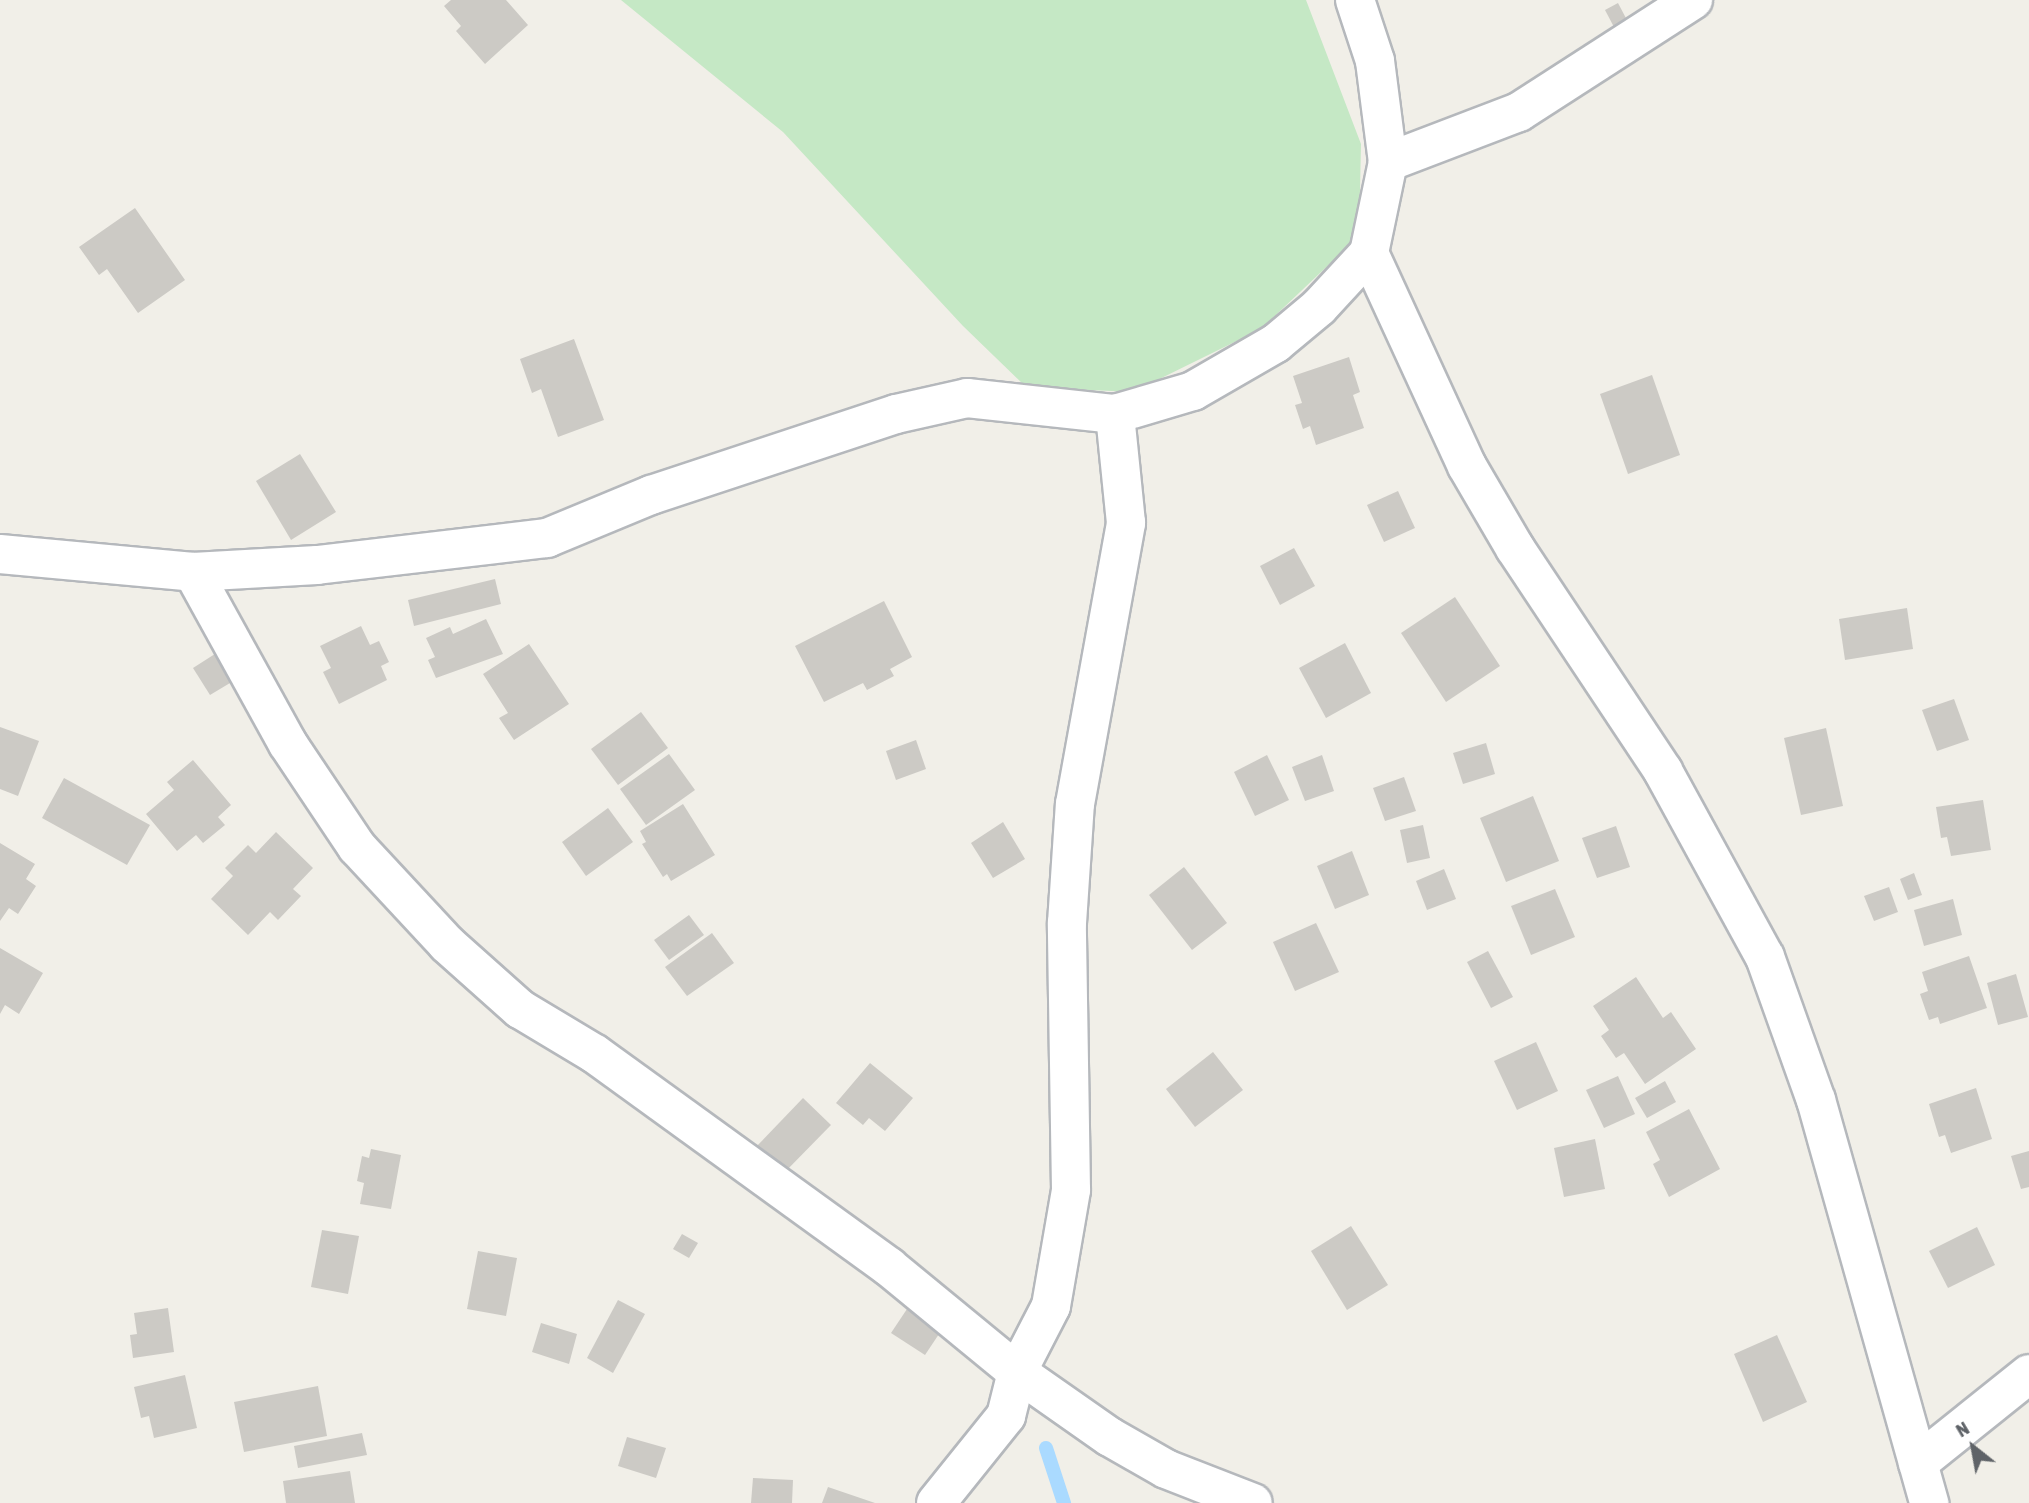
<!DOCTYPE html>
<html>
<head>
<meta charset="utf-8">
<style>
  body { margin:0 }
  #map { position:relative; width:2029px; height:1503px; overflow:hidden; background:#f1efe8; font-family:"Asap Condensed",sans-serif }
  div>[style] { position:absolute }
  .green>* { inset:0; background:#c5e8c5 }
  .stream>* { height:14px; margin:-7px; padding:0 7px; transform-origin:7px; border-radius:7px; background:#aadaff }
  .building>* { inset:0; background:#cccac5 }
  .roads { filter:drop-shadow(2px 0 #b5b8bc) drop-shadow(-2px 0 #b5b8bc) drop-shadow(0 2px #b5b8bc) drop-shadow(0 -2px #b5b8bc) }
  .minor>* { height:38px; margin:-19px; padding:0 19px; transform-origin:19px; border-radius:19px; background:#fff }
  .tertiary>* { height:38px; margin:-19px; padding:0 19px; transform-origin:19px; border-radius:19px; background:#fff }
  span { translate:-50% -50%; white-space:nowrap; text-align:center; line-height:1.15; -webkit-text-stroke:5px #fff; paint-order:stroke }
  .north { position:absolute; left:1938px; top:1412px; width:70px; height:70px; -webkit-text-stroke:5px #fff; paint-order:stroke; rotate:329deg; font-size:19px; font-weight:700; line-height:28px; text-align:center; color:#5f6368 }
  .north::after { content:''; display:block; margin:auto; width:24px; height:32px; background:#5f6368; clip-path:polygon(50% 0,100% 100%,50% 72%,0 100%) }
</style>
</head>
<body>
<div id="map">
  <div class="green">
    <div style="clip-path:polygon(621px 0,1306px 0,1361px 144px,1359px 236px,1261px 329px,1133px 392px,1026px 387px,963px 326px,783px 132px)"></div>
  </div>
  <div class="stream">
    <div style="left:1046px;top:1448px;width:58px;rotate:71.9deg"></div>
  </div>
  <div class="building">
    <div style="clip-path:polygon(451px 0,506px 0,528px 25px,485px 64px,456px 31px,461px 26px,444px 6px)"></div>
    <div style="clip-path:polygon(1618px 3px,1628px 22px,1615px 29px,1605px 10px)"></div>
    <div style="clip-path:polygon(135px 208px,185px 280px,138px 313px,107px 269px,99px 275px,79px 247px)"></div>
    <div style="clip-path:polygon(574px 339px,604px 420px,558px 437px,541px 389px,532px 393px,520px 359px)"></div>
    <div style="clip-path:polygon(1349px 357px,1360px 392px,1353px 395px,1364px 428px,1316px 445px,1310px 426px,1303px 429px,1295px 405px,1302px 403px,1293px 376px)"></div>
    <div style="clip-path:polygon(1652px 375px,1680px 455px,1628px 474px,1600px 394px)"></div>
    <div style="clip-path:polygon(300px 454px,336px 512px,291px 540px,256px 481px)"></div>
    <div style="clip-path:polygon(1398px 491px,1415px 528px,1384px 542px,1367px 505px)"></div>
    <div style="clip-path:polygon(1294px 548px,1315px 586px,1280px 605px,1260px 566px)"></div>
    <div style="clip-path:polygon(495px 579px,501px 604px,414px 626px,408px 600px)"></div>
    <div style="clip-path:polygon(1455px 597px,1500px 666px,1446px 702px,1401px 633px)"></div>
    <div style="clip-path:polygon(884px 601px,912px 657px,890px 669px,894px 676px,867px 690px,863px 683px,824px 702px,795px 646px)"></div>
    <div style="clip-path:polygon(1907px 608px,1913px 649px,1845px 660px,1839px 619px)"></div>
    <div style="clip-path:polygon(486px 619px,503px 654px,436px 678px,428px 660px,435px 657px,426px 638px,450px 627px,453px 634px)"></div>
    <div style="clip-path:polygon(361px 626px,370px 645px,379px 641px,389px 662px,381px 666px,387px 680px,339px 704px,323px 672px,331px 668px,320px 646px)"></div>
    <div style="clip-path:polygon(1345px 643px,1371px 693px,1326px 718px,1299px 668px)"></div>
    <div style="clip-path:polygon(529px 644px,569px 704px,514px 740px,499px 718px,508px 713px,483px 674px)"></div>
    <div style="clip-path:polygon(218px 652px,235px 680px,210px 695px,193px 668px)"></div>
    <div style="clip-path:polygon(1954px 699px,1969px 740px,1937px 751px,1922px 710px)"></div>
    <div style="clip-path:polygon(641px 712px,668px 748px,618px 785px,591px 749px)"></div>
    <div style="clip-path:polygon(0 727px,39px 741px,18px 796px,0 789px)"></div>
    <div style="clip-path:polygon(1826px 728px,1843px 806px,1801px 815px,1784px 738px)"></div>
    <div style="clip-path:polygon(916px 740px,926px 769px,896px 780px,886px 751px)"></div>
    <div style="clip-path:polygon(1486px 743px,1495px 774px,1463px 784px,1453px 753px)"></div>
    <div style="clip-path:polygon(669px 754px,695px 790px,646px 825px,620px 789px)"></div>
    <div style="clip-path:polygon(1267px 755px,1289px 800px,1255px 816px,1234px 772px)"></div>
    <div style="clip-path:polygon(1322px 755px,1334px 791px,1305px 801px,1292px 767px)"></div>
    <div style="clip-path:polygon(193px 760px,231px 805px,218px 817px,225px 825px,203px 843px,196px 835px,177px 851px,146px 814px,174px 790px,167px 782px)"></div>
    <div style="clip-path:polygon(1404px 777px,1416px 811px,1385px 821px,1373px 788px)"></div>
    <div style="clip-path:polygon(64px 778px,150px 825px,127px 865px,42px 818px)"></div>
    <div style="clip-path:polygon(1533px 796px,1559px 861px,1506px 882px,1480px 818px)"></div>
    <div style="clip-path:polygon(1983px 800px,1991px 850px,1951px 856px,1947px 837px,1941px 838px,1936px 807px)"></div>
    <div style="clip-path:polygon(683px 804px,715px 855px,671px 881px,667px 874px,663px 877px,642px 844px,646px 842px,640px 831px)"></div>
    <div style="clip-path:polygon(608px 808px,633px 842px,586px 876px,562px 842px)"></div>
    <div style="clip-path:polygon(1003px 822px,1025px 859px,993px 878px,971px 843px)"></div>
    <div style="clip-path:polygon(1423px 825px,1430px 858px,1407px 863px,1400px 830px)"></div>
    <div style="clip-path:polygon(1616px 826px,1630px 867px,1597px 878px,1582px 838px)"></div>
    <div style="clip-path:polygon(276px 832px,313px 868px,293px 889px,301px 896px,278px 920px,270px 912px,248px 935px,211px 899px,233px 876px,225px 868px,248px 845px,256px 853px)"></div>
    <div style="clip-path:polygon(0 843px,35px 864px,26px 879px,36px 886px,18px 914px,9px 908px,0 921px)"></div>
    <div style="clip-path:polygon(1352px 851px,1369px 895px,1335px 909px,1317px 866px)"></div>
    <div style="clip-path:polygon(1184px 867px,1227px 923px,1192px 950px,1149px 895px)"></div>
    <div style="clip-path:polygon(1444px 869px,1456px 899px,1427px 910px,1416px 881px)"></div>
    <div style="clip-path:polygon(1914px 873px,1922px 895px,1908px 900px,1900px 879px)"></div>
    <div style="clip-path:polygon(1889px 887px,1898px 912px,1874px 921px,1864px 896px)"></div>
    <div style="clip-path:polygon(1555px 889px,1575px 937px,1531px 955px,1511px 906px)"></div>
    <div style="clip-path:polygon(1953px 899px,1962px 935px,1924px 946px,1914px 910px)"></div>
    <div style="clip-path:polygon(689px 915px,704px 935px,669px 960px,654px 940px)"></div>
    <div style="clip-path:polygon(1316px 923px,1339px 972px,1295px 991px,1273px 942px)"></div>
    <div style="clip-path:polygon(712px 933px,734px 963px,687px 996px,665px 967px)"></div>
    <div style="clip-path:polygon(0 948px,43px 973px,19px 1014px,5px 1005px,0 1014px)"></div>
    <div style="clip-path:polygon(1488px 951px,1513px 997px,1491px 1008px,1467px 962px)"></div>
    <div style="clip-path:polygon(1969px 956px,1987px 1008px,1940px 1024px,1938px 1017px,1929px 1020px,1920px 994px,1928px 991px,1922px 972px)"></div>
    <div style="clip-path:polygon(2016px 974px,2028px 1017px,1998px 1025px,1987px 983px)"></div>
    <div style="clip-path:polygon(1636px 977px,1663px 1018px,1671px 1012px,1696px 1049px,1645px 1084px,1624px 1053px,1616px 1058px,1601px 1036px,1609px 1030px,1593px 1006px)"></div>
    <div style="clip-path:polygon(1536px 1042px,1558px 1091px,1517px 1110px,1494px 1061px)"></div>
    <div style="clip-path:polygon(1213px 1052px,1243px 1090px,1195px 1127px,1166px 1089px)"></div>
    <div style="clip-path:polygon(870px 1063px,913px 1098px,885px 1131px,869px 1118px,863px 1125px,836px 1103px)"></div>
    <div style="clip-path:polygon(1618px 1076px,1635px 1114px,1604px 1128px,1586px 1090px)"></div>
    <div style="clip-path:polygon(1665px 1081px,1676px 1102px,1647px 1118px,1635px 1098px)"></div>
    <div style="clip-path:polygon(1976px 1088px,1992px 1139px,1951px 1153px,1945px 1135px,1939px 1137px,1929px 1104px)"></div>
    <div style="clip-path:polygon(803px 1098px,831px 1125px,783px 1174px,755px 1148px)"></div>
    <div style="clip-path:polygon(1689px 1109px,1720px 1169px,1669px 1197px,1653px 1164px,1660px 1160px,1646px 1132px)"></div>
    <div style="clip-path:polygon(1595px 1139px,1605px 1189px,1564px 1197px,1554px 1148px)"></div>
    <div style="clip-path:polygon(371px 1149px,401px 1155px,391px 1209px,360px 1204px,364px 1183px,357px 1181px,362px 1156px,369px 1158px)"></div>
    <div style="clip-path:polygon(2029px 1151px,2029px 1187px,2021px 1189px,2011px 1156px)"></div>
    <div style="clip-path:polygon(1351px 1226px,1388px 1285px,1347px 1310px,1311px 1251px)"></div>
    <div style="clip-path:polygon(1977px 1227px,1995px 1265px,1948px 1288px,1929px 1251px)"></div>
    <div style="clip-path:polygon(322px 1230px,359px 1236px,348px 1294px,311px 1287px)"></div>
    <div style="clip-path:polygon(682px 1234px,698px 1243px,689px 1258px,673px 1249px)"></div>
    <div style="clip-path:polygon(478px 1251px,517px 1258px,506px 1316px,467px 1309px)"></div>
    <div style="clip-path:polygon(618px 1300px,645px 1314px,613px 1373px,587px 1358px)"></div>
    <div style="clip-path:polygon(168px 1308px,174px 1352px,133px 1358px,130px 1335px,137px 1334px,134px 1313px)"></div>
    <div style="clip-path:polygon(907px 1309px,941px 1331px,925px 1355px,891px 1333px)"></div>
    <div style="clip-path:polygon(541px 1323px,577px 1334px,569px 1364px,532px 1352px)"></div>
    <div style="clip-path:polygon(1777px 1335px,1807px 1402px,1763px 1422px,1734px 1354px)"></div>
    <div style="clip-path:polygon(185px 1375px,197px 1428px,154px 1438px,149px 1416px,141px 1418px,134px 1387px)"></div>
    <div style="clip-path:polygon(318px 1386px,327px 1436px,244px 1452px,234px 1402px)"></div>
    <div style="clip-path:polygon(362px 1433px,367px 1455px,298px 1468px,294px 1446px)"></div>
    <div style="clip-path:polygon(627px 1437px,666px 1448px,656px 1478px,618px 1466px)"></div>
    <div style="clip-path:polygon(350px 1471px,355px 1503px,286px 1503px,283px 1481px)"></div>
    <div style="clip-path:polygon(753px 1478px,793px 1480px,792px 1503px,751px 1503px)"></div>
    <div style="clip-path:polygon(828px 1487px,875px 1503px,822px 1503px)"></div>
  </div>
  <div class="roads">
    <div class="minor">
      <div style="left:1388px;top:162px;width:140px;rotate:-20.9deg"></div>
      <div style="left:1519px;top:112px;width:207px;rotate:-32.8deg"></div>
      <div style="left:0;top:554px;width:194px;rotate:5.3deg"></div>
      <div style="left:193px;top:572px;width:124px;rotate:-3.2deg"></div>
      <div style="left:317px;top:565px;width:232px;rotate:-6.7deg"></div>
      <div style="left:547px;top:538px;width:113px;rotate:-22.5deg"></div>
      <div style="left:651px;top:495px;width:258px;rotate:-18.3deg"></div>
      <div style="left:896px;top:414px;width:73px;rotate:-12.7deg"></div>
      <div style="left:967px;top:398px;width:149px;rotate:6.2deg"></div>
      <div style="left:1115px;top:414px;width:81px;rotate:-16.4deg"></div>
      <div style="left:1193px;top:391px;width:96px;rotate:-30deg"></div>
      <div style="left:1276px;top:343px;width:56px;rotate:-39.9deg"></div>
      <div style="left:1319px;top:307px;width:74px;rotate:-47.2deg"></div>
      <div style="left:193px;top:572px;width:196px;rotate:61.1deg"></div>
      <div style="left:288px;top:744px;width:124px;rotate:56.2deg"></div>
      <div style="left:357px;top:847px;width:132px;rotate:47.1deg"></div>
      <div style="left:447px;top:944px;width:98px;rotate:41.7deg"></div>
      <div style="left:520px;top:1009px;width:87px;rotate:31deg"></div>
      <div style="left:595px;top:1054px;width:363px;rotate:35.9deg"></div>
      <div style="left:889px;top:1267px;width:166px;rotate:39.4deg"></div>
      <div style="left:1017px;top:1372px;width:113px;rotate:35deg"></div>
      <div style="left:1110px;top:1437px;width:64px;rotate:29.7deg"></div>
      <div style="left:1166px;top:1469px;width:93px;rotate:21.3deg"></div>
      <div style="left:1918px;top:1463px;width:142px;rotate:-38.7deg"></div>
      <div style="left:936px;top:1503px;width:112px;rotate:-51.2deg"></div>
      <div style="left:1006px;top:1416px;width:45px;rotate:-76deg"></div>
      <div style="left:1017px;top:1372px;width:74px;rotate:-62.7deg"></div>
      <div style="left:1051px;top:1306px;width:118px;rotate:-80.2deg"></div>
      <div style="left:1071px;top:1190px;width:267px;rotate:-90.9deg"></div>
      <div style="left:1067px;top:923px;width:119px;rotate:-86.2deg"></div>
      <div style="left:1075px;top:804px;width:286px;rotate:-79.7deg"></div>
      <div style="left:1126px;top:523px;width:110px;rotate:-95.8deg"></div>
    </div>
    <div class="tertiary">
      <div style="left:1355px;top:0;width:64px;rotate:71.8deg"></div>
      <div style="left:1375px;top:61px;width:102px;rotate:82.7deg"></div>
      <div style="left:1388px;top:162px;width:93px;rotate:101.8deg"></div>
      <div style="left:1369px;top:253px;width:234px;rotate:65.3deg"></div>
      <div style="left:1467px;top:466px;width:95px;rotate:59.7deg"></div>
      <div style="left:1515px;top:548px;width:268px;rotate:56.4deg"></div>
      <div style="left:1663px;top:771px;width:212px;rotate:61.3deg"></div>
      <div style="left:1765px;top:957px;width:152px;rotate:70.4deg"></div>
      <div style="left:1816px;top:1100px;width:419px;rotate:74.3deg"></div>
    </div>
  </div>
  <div class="north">N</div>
</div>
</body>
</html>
